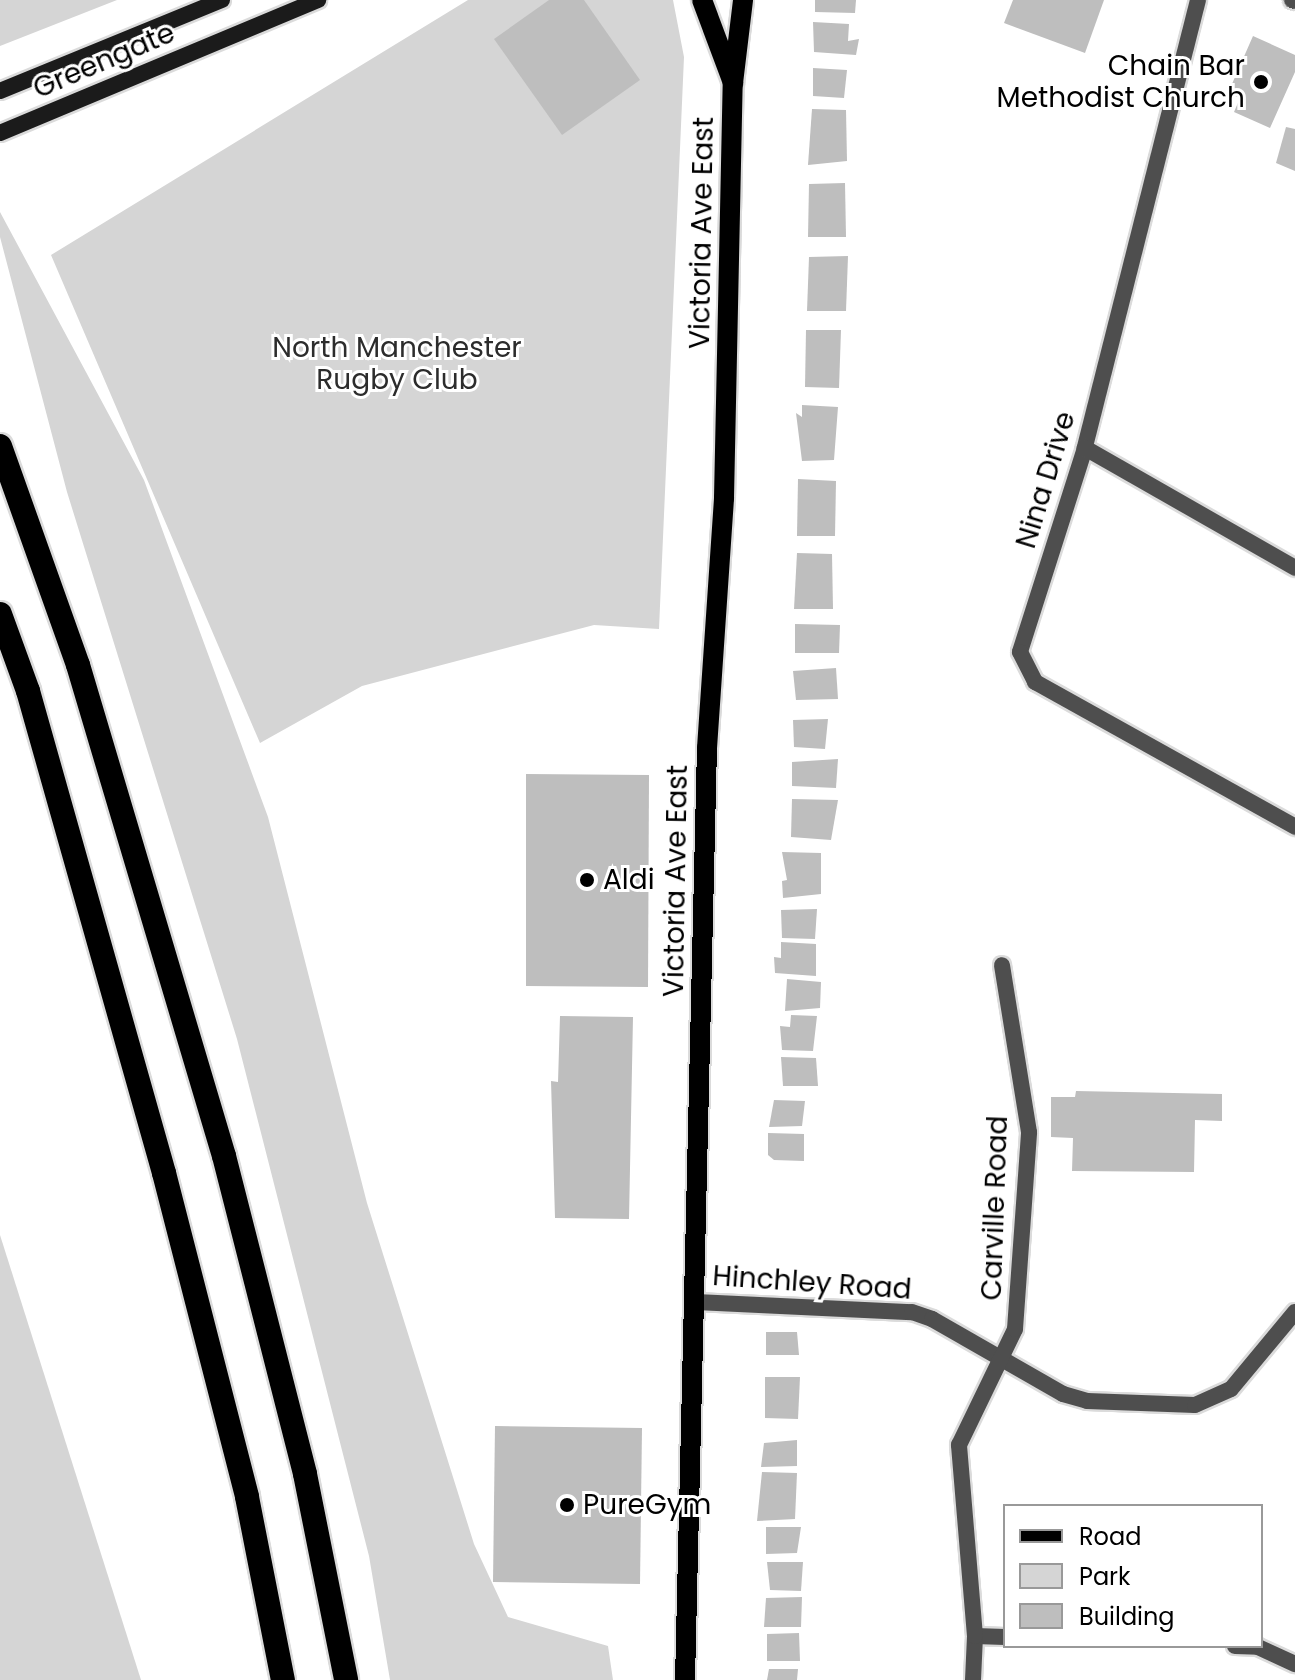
<!DOCTYPE html>
<html>
<head>
<meta charset="utf-8">
<style>
  body { margin:0 }
  #map { position:relative; width:1295px; height:1680px; overflow:hidden; background:#fff; font-family:Poppins,sans-serif }
  div>[style] { position:absolute }
  .green>* { inset:0; background:#d5d5d5 }
  .building>* { inset:0; background:#bebebe }
  .roads { filter:drop-shadow(2px 0 #dbdbdb) drop-shadow(-2px 0 #dbdbdb) drop-shadow(0 2px #dbdbdb) drop-shadow(0 -2px #dbdbdb) }
  .minor>* { height:16px; margin:-8px; padding:0 8px; transform-origin:8px; border-radius:8px; background:#4e4e4e }
  .tertiary>* { height:16px; margin:-8px; padding:0 8px; transform-origin:8px; border-radius:8px; background:#4e4e4e }
  .secondary>* { height:16px; margin:-8px; padding:0 8px; transform-origin:8px; border-radius:8px; background:#1b1b1b }
  .primary>* { height:20px; margin:-10px; padding:0 10px; transform-origin:10px; border-radius:10px; background:#000 }
  .motorway>* { height:24px; margin:-12px; padding:0 12px; transform-origin:12px; border-radius:12px; background:#000 }
  .dots>* { width:22px; height:22px; translate:-50% -50%; box-sizing:border-box; border:4px solid #fff; border-radius:50% }
  span { translate:-50% -50%; white-space:nowrap; text-align:center; line-height:1.15; -webkit-text-stroke:6px #fff; paint-order:stroke }
  .street-label { font-size:28px; color:#000 }
  .poi-label { font-size:28px; color:#000 }
  .right { translate:-100% -50%; text-align:right }
  .left { translate:0 -50%; text-align:left }
  .park-label { font-size:28px; color:#2c2c2c }
  .legend { position:absolute; left:1003px; top:1504px; width:260px; height:144px; box-sizing:border-box; background:#fff; border:2px solid #999; margin:0; padding:10px 14px; list-style:none; font-size:24px; color:#000 }
  .legend li { display:flex; align-items:center; gap:16px; height:40px }
  .legend b { width:40px; border:2px solid #999 }
</style>
</head>
<body>
<div id="map">
  <div class="green">
    <div style="clip-path:polygon(0 0,117px 0,0 46px)"></div>
    <div style="clip-path:polygon(468px 0,673px 0,684px 57px,659px 629px,594px 625px,362px 686px,260px 743px,51px 255px)"></div>
    <div style="clip-path:polygon(0 212px,144px 480px,268px 817px,367px 1203px,474px 1544px,508px 1617px,608px 1646px,613px 1680px,390px 1680px,369px 1556px,237px 1039px,67px 492px,0 237px)"></div>
    <div style="clip-path:polygon(0 1235px,141px 1680px,0 1680px)"></div>
  </div>
  <div class="building">
    <div style="clip-path:polygon(549px 0,584px 0,640px 80px,562px 135px,494px 39px)"></div>
    <div style="clip-path:polygon(815px 0,856px 0,855px 13px,815px 12px)"></div>
    <div style="clip-path:polygon(1013px 0,1104px 0,1085px 53px,1004px 23px)"></div>
    <div style="clip-path:polygon(813px 22px,849px 24px,848px 41px,859px 39px,856px 55px,814px 52px)"></div>
    <div style="clip-path:polygon(1253px 36px,1295px 55px,1295px 72px,1270px 128px,1234px 112px,1240px 98px,1228px 93px)"></div>
    <div style="clip-path:polygon(813px 68px,847px 70px,844px 98px,813px 96px)"></div>
    <div style="clip-path:polygon(812px 109px,846px 110px,847px 161px,808px 165px)"></div>
    <div style="clip-path:polygon(1286px 127px,1295px 129px,1295px 171px,1276px 163px)"></div>
    <div style="clip-path:polygon(845px 183px,846px 237px,808px 237px,809px 184px)"></div>
    <div style="clip-path:polygon(848px 256px,846px 311px,807px 311px,809px 257px)"></div>
    <div style="clip-path:polygon(806px 330px,841px 330px,839px 388px,805px 387px)"></div>
    <div style="clip-path:polygon(802px 405px,838px 407px,834px 460px,802px 461px,796px 413px,802px 417px)"></div>
    <div style="clip-path:polygon(798px 479px,836px 481px,835px 536px,797px 536px)"></div>
    <div style="clip-path:polygon(797px 553px,832px 554px,833px 609px,794px 609px)"></div>
    <div style="clip-path:polygon(795px 624px,840px 625px,839px 653px,795px 653px)"></div>
    <div style="clip-path:polygon(836px 668px,838px 699px,796px 700px,793px 671px)"></div>
    <div style="clip-path:polygon(828px 719px,825px 749px,794px 747px,793px 720px)"></div>
    <div style="clip-path:polygon(838px 759px,836px 788px,792px 786px,792px 762px)"></div>
    <div style="clip-path:polygon(526px 774px,649px 775px,648px 987px,526px 986px)"></div>
    <div style="clip-path:polygon(792px 799px,838px 800px,831px 840px,791px 837px)"></div>
    <div style="clip-path:polygon(782px 852px,821px 853px,821px 894px,783px 898px,782px 881px,787px 880px)"></div>
    <div style="clip-path:polygon(817px 909px,815px 939px,782px 938px,781px 910px)"></div>
    <div style="clip-path:polygon(781px 942px,816px 944px,816px 976px,775px 973px,774px 957px,781px 958px)"></div>
    <div style="clip-path:polygon(787px 979px,821px 982px,820px 1008px,785px 1011px)"></div>
    <div style="clip-path:polygon(791px 1015px,817px 1016px,813px 1051px,782px 1050px,780px 1026px,790px 1027px)"></div>
    <div style="clip-path:polygon(560px 1016px,633px 1017px,629px 1219px,555px 1218px,551px 1081px,558px 1082px)"></div>
    <div style="clip-path:polygon(781px 1057px,816px 1058px,818px 1086px,783px 1086px)"></div>
    <div style="clip-path:polygon(1076px 1091px,1222px 1094px,1222px 1121px,1195px 1120px,1194px 1172px,1072px 1171px,1073px 1138px,1051px 1137px,1051px 1097px,1075px 1097px)"></div>
    <div style="clip-path:polygon(774px 1100px,805px 1101px,802px 1126px,769px 1127px)"></div>
    <div style="clip-path:polygon(768px 1133px,804px 1134px,804px 1161px,774px 1160px,768px 1155px)"></div>
    <div style="clip-path:polygon(766px 1332px,797px 1332px,799px 1355px,766px 1355px)"></div>
    <div style="clip-path:polygon(765px 1377px,800px 1377px,798px 1419px,765px 1418px)"></div>
    <div style="clip-path:polygon(495px 1426px,642px 1428px,640px 1584px,493px 1582px)"></div>
    <div style="clip-path:polygon(797px 1440px,797px 1466px,761px 1467px,764px 1443px)"></div>
    <div style="clip-path:polygon(762px 1472px,797px 1473px,795px 1519px,757px 1521px)"></div>
    <div style="clip-path:polygon(766px 1527px,801px 1527px,797px 1553px,766px 1554px)"></div>
    <div style="clip-path:polygon(767px 1562px,803px 1562px,801px 1591px,770px 1590px)"></div>
    <div style="clip-path:polygon(802px 1597px,801px 1627px,764px 1627px,766px 1598px)"></div>
    <div style="clip-path:polygon(799px 1633px,800px 1661px,767px 1661px,767px 1634px)"></div>
    <div style="clip-path:polygon(769px 1669px,798px 1669px,797px 1680px,767px 1680px)"></div>
  </div>
  <div class="roads">
    <div class="minor">
      <div style="left:1198px;top:0;width:462px;rotate:104.2deg"></div>
      <div style="left:1085px;top:448px;width:214px;rotate:107.7deg"></div>
      <div style="left:1020px;top:652px;width:34px;rotate:63deg"></div>
      <div style="left:1035px;top:682px;width:298px;rotate:29.1deg"></div>
      <div style="left:1085px;top:448px;width:242px;rotate:29.7deg"></div>
      <div style="left:696px;top:1302px;width:216px;rotate:2.7deg"></div>
      <div style="left:912px;top:1312px;width:21px;rotate:19deg"></div>
      <div style="left:932px;top:1319px;width:151px;rotate:29.8deg"></div>
      <div style="left:1063px;top:1394px;width:25px;rotate:16deg"></div>
      <div style="left:1087px;top:1401px;width:108px;rotate:2.1deg"></div>
      <div style="left:1195px;top:1405px;width:39px;rotate:-24deg"></div>
      <div style="left:1231px;top:1389px;width:100px;rotate:-50.3deg"></div>
      <div style="left:975px;top:1636px;width:30px;rotate:2deg"></div>
      <div style="left:1235px;top:1646px;width:23px;rotate:2deg"></div>
      <div style="left:1258px;top:1647px;width:41px;rotate:24.7deg"></div>
      <div style="left:973px;top:1680px;width:44px;rotate:-87.4deg"></div>
      <div style="left:975px;top:1636px;width:192px;rotate:-94.8deg"></div>
      <div style="left:959px;top:1445px;width:129px;rotate:-64.2deg"></div>
      <div style="left:1015px;top:1329px;width:197px;rotate:-85.9deg"></div>
      <div style="left:1029px;top:1132px;width:169px;rotate:-99.2deg"></div>
    </div>
    <div class="tertiary">
      <div style="left:1292px;top:0;width:3px;rotate:18deg"></div>
    </div>
    <div class="secondary">
      <div style="left:0;top:91px;width:240px;rotate:-22.3deg"></div>
      <div style="left:0;top:133px;width:345px;rotate:-22.7deg"></div>
    </div>
    <div class="primary">
      <div style="left:702px;top:0;width:89px;rotate:69.5deg"></div>
      <div style="left:685px;top:1680px;width:932px;rotate:-88.65deg"></div>
      <div style="left:707px;top:748px;width:251px;rotate:-86.1deg"></div>
      <div style="left:724px;top:498px;width:415px;rotate:-88.8deg"></div>
      <div style="left:733px;top:83px;width:84px;rotate:-83.1deg"></div>
    </div>
    <div class="motorway">
      <div style="left:0;top:446px;width:232px;rotate:70.4deg"></div>
      <div style="left:78px;top:665px;width:512px;rotate:73.44deg"></div>
      <div style="left:224px;top:1156px;width:328px;rotate:75.7deg"></div>
      <div style="left:305px;top:1474px;width:210px;rotate:78.7deg"></div>
      <div style="left:0;top:614px;width:82px;rotate:70deg"></div>
      <div style="left:28px;top:691px;width:501px;rotate:74.24deg"></div>
      <div style="left:164px;top:1173px;width:334px;rotate:75.6deg"></div>
      <div style="left:247px;top:1497px;width:187px;rotate:78.9deg"></div>
    </div>
  </div>
  <div class="dots">
    <div style="left:1261px;top:82px;background:#000"></div>
    <div style="left:587px;top:880px;background:#000"></div>
    <div style="left:567px;top:1505px;background:#000"></div>
  </div>
  <div class="street-label">
    <span style="left:104px;top:61px;rotate:-23deg">Greengate</span>
    <span style="left:702px;top:233px;rotate:-89deg">Victoria Ave East</span>
    <span style="left:1046px;top:480px;rotate:-73deg">Nina Drive</span>
    <span style="left:676px;top:881px;rotate:-89deg">Victoria Ave East</span>
    <span style="left:995px;top:1208px;rotate:-88deg">Carville Road</span>
    <span style="left:812px;top:1283px;rotate:4deg">Hinchley Road</span>
  </div>
  <div class="poi-label">
    <span class="right" style="left:1245px;top:82px">Chain Bar<br>Methodist Church</span>
    <span class="left" style="left:603px;top:880px">Aldi</span>
    <span class="left" style="left:583px;top:1505px">PureGym</span>
  </div>
  <div class="park-label">
    <span style="left:397px;top:364px">North Manchester<br>Rugby Club</span>
  </div>
  <ul class="legend">
  <li><b style="height:10px;background:#000"></b>Road</li>
  <li><b style="height:22px;background:#d5d5d5"></b>Park</li>
  <li><b style="height:22px;background:#bebebe"></b>Building</li>
  </ul>
</div>
</body>
</html>
